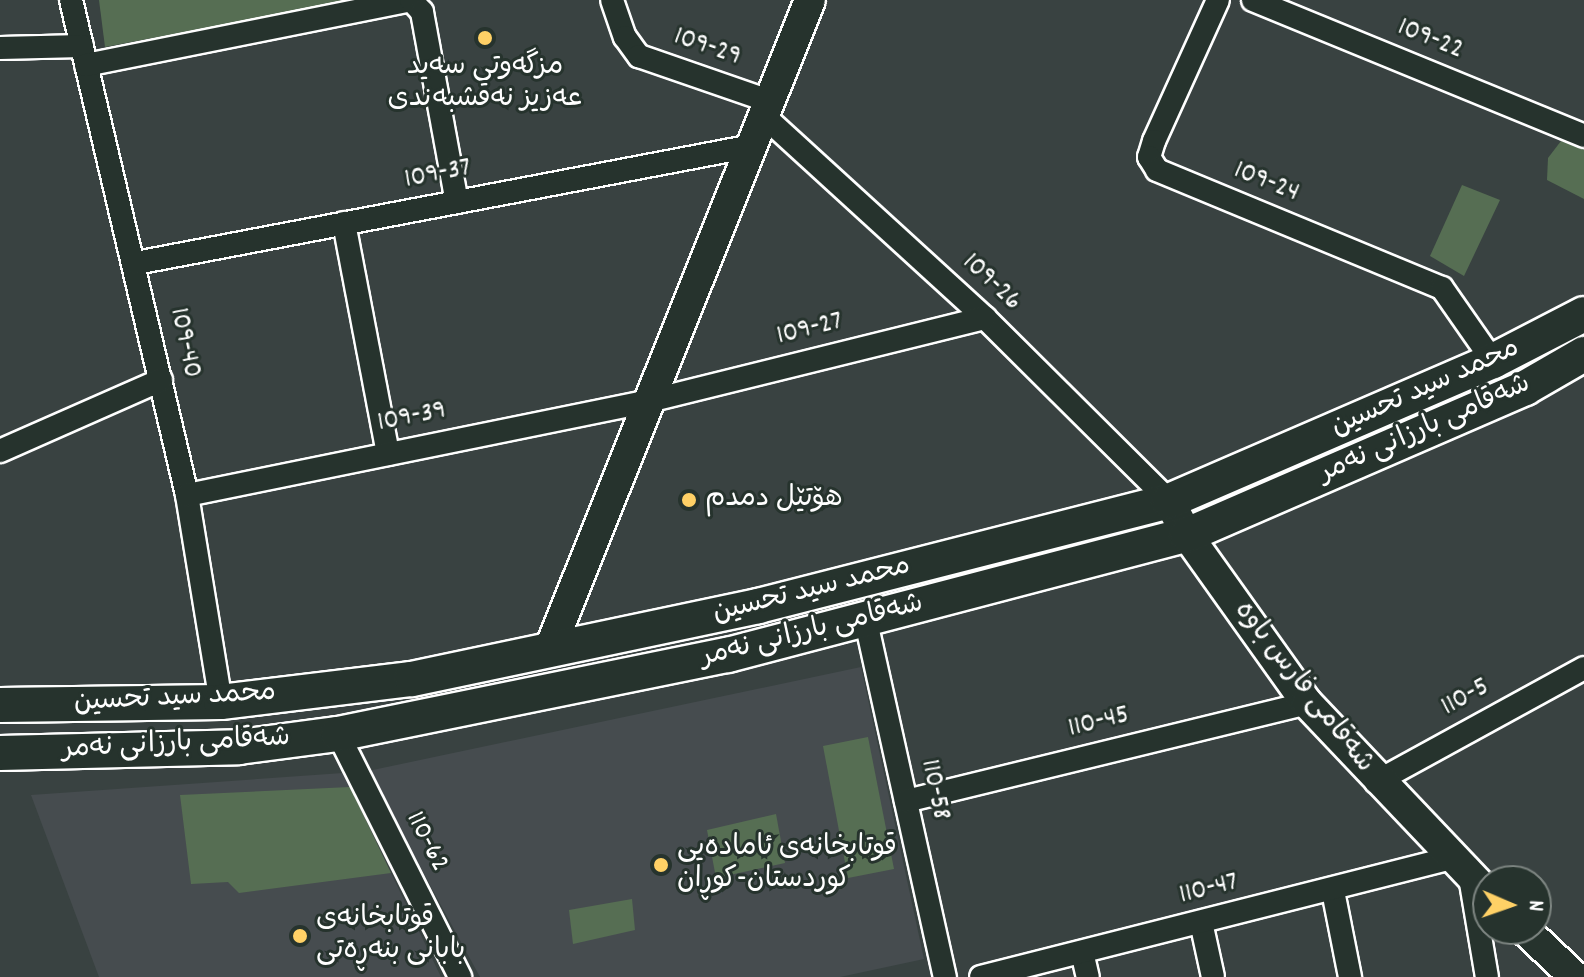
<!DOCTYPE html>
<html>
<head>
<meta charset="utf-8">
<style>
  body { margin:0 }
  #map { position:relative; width:1584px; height:977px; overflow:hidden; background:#394241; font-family:Dekko,"Playpen Sans Arabic",sans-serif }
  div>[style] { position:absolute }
  .built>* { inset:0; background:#464c4f }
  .green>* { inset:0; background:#566e53 }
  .roads { filter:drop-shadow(2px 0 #fff) drop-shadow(-2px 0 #fff) drop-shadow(0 2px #fff) drop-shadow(0 -2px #fff) }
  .street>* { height:22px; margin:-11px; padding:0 11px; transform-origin:11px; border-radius:11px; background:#26332d }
  .secondary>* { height:30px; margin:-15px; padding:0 15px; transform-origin:15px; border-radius:15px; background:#26332d }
  .primary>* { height:34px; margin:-17px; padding:0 17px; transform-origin:17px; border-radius:17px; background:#26332d }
  .dots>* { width:22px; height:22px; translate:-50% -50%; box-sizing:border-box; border:4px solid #26332d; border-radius:50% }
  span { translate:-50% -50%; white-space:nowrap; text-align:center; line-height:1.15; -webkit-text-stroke:6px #26332d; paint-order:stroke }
  .street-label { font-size:28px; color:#fff }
  .poi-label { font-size:28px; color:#fff }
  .left { translate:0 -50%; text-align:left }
  .north { position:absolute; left:1472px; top:865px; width:80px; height:80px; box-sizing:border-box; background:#26332d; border:2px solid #7d8581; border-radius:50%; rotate:92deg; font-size:22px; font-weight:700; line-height:32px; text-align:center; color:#fff }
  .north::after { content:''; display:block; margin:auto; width:28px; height:36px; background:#ffd166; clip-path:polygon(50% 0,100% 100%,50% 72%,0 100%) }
</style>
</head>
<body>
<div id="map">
  <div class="built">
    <div style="clip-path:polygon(861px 667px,924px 959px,840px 977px,480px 977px,368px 771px)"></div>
    <div style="clip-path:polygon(343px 773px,441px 977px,99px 977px,31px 795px)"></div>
  </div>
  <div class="green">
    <div style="clip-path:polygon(99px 0,354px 0,105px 47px)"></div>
    <div style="clip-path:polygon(1561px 141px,1584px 149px,1584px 199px,1547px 180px,1548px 158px)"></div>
    <div style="clip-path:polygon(1462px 185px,1500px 200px,1464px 276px,1430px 256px)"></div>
    <div style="clip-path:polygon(868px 737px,894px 869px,848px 878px,823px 746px)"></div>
    <div style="clip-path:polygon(350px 787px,391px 873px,239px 893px,228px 882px,191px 884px,180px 795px)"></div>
    <div style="clip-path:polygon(776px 814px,785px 863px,716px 878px,707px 830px)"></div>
    <div style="clip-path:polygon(632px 899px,635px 930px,573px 944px,569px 910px)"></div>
  </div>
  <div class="roads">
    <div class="street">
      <div style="left:71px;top:0;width:508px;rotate:76.81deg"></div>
      <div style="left:187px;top:495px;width:210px;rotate:80.7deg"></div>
      <div style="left:612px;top:0;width:39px;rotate:71deg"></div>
      <div style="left:625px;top:37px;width:24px;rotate:54deg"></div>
      <div style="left:639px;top:56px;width:138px;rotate:19.1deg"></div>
      <div style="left:1218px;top:0;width:155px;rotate:114.4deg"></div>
      <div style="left:1154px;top:141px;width:17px;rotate:107deg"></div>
      <div style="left:1149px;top:157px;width:15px;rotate:58deg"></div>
      <div style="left:1157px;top:170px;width:308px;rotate:22.5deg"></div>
      <div style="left:1442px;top:288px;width:89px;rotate:55.1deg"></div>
      <div style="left:1253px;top:0;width:358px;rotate:22.3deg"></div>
      <div style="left:0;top:48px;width:82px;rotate:-1.4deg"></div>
      <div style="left:86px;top:65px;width:331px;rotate:-11.3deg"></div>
      <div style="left:411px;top:0;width:16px;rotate:47deg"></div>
      <div style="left:422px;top:12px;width:193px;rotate:79.6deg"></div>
      <div style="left:764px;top:116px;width:299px;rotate:42.4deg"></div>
      <div style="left:985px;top:318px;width:260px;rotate:44.8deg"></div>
      <div style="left:344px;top:223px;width:235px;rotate:79.2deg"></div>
      <div style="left:136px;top:263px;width:627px;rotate:-10.75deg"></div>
      <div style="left:0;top:451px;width:176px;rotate:-23.8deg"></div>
      <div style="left:187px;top:495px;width:471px;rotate:-11.5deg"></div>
      <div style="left:649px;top:401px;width:346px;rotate:-13.9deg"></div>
      <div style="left:865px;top:617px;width:369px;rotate:77.5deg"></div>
      <div style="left:338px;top:734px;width:272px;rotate:63.3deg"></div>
      <div style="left:1376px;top:782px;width:237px;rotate:-28.7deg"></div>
      <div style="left:906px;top:801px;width:413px;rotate:-13.7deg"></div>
      <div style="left:1470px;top:877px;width:101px;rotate:80.4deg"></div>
      <div style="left:1333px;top:891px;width:88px;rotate:78.8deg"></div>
      <div style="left:1201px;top:922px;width:56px;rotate:77.7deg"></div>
      <div style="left:1082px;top:952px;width:26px;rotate:77deg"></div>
      <div style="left:981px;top:977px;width:484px;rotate:-14.2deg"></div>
    </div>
    <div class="secondary">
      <div style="left:1169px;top:501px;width:38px;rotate:62deg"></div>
      <div style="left:1187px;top:535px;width:206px;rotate:54.5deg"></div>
      <div style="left:1307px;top:703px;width:263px;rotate:46.5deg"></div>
      <div style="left:549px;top:651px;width:701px;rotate:-68.15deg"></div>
      <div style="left:1524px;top:929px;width:70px;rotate:43.3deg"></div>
    </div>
    <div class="primary">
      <div style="left:0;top:705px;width:221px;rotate:-0.8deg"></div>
      <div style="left:221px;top:702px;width:192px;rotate:-6.9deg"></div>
      <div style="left:412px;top:679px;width:354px;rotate:-11.9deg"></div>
      <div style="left:758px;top:606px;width:424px;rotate:-14.3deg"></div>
      <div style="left:1169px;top:501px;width:353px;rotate:-23.4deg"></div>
      <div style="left:1493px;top:361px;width:102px;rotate:-27.3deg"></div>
      <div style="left:0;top:753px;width:239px;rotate:-1.4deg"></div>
      <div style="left:239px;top:747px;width:100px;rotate:-7.5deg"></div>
      <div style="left:338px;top:734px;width:398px;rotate:-11.5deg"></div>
      <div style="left:728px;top:655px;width:474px;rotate:-14.7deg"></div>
      <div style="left:1187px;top:535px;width:369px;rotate:-23.5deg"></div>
      <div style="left:1525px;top:388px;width:68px;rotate:-30deg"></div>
    </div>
  </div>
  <div class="dots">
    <div style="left:485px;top:38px;background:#ffd166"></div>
    <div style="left:689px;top:500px;background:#ffd166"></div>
    <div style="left:661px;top:865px;background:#ffd166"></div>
    <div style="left:300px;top:936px;background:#ffd166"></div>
  </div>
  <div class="street-label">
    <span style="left:1430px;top:40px;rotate:22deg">109-22</span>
    <span style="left:707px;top:48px;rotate:19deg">109-29</span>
    <span style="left:438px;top:175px;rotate:-11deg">109-37</span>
    <span style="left:1266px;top:183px;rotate:22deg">109-24</span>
    <span style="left:991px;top:283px;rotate:43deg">109-26</span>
    <span style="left:810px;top:330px;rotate:-14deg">109-27</span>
    <span style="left:184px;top:343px;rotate:78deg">109-40</span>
    <span style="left:1426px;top:389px;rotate:-24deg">محمد سید تحسین</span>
    <span style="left:412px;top:418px;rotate:-11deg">109-39</span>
    <span style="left:1425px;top:430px;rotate:-24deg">شەقامی بارزانی نەمر</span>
    <span style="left:812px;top:591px;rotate:-14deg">محمد سید تحسین</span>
    <span style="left:812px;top:632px;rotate:-14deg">شەقامی بارزانی نەمر</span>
    <span style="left:1303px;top:688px;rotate:52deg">شەقامی فارس باوە</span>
    <span style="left:1466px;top:698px;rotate:-29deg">110-5</span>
    <span style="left:175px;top:699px;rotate:-3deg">محمد سید تحسین</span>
    <span style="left:1099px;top:723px;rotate:-14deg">110-45</span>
    <span style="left:176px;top:745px;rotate:-3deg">شەقامی بارزانی نەمر</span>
    <span style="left:934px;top:790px;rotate:78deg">110-58</span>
    <span style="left:426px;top:842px;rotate:63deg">110-62</span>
    <span style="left:1209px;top:890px;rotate:-14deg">110-47</span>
  </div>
  <div class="poi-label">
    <span style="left:485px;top:84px">مزگەوتی سەید<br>عەزیز نەقشبەندی</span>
    <span class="left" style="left:705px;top:500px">هۆتێل دمدم</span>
    <span class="left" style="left:677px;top:865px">قوتابخانەی ئامادەیی<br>کوردستان-کوڕان</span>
    <span class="left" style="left:316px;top:936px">قوتابخانەی<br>بابانی بنەڕەتی</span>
  </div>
  <div class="north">N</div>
</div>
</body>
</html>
